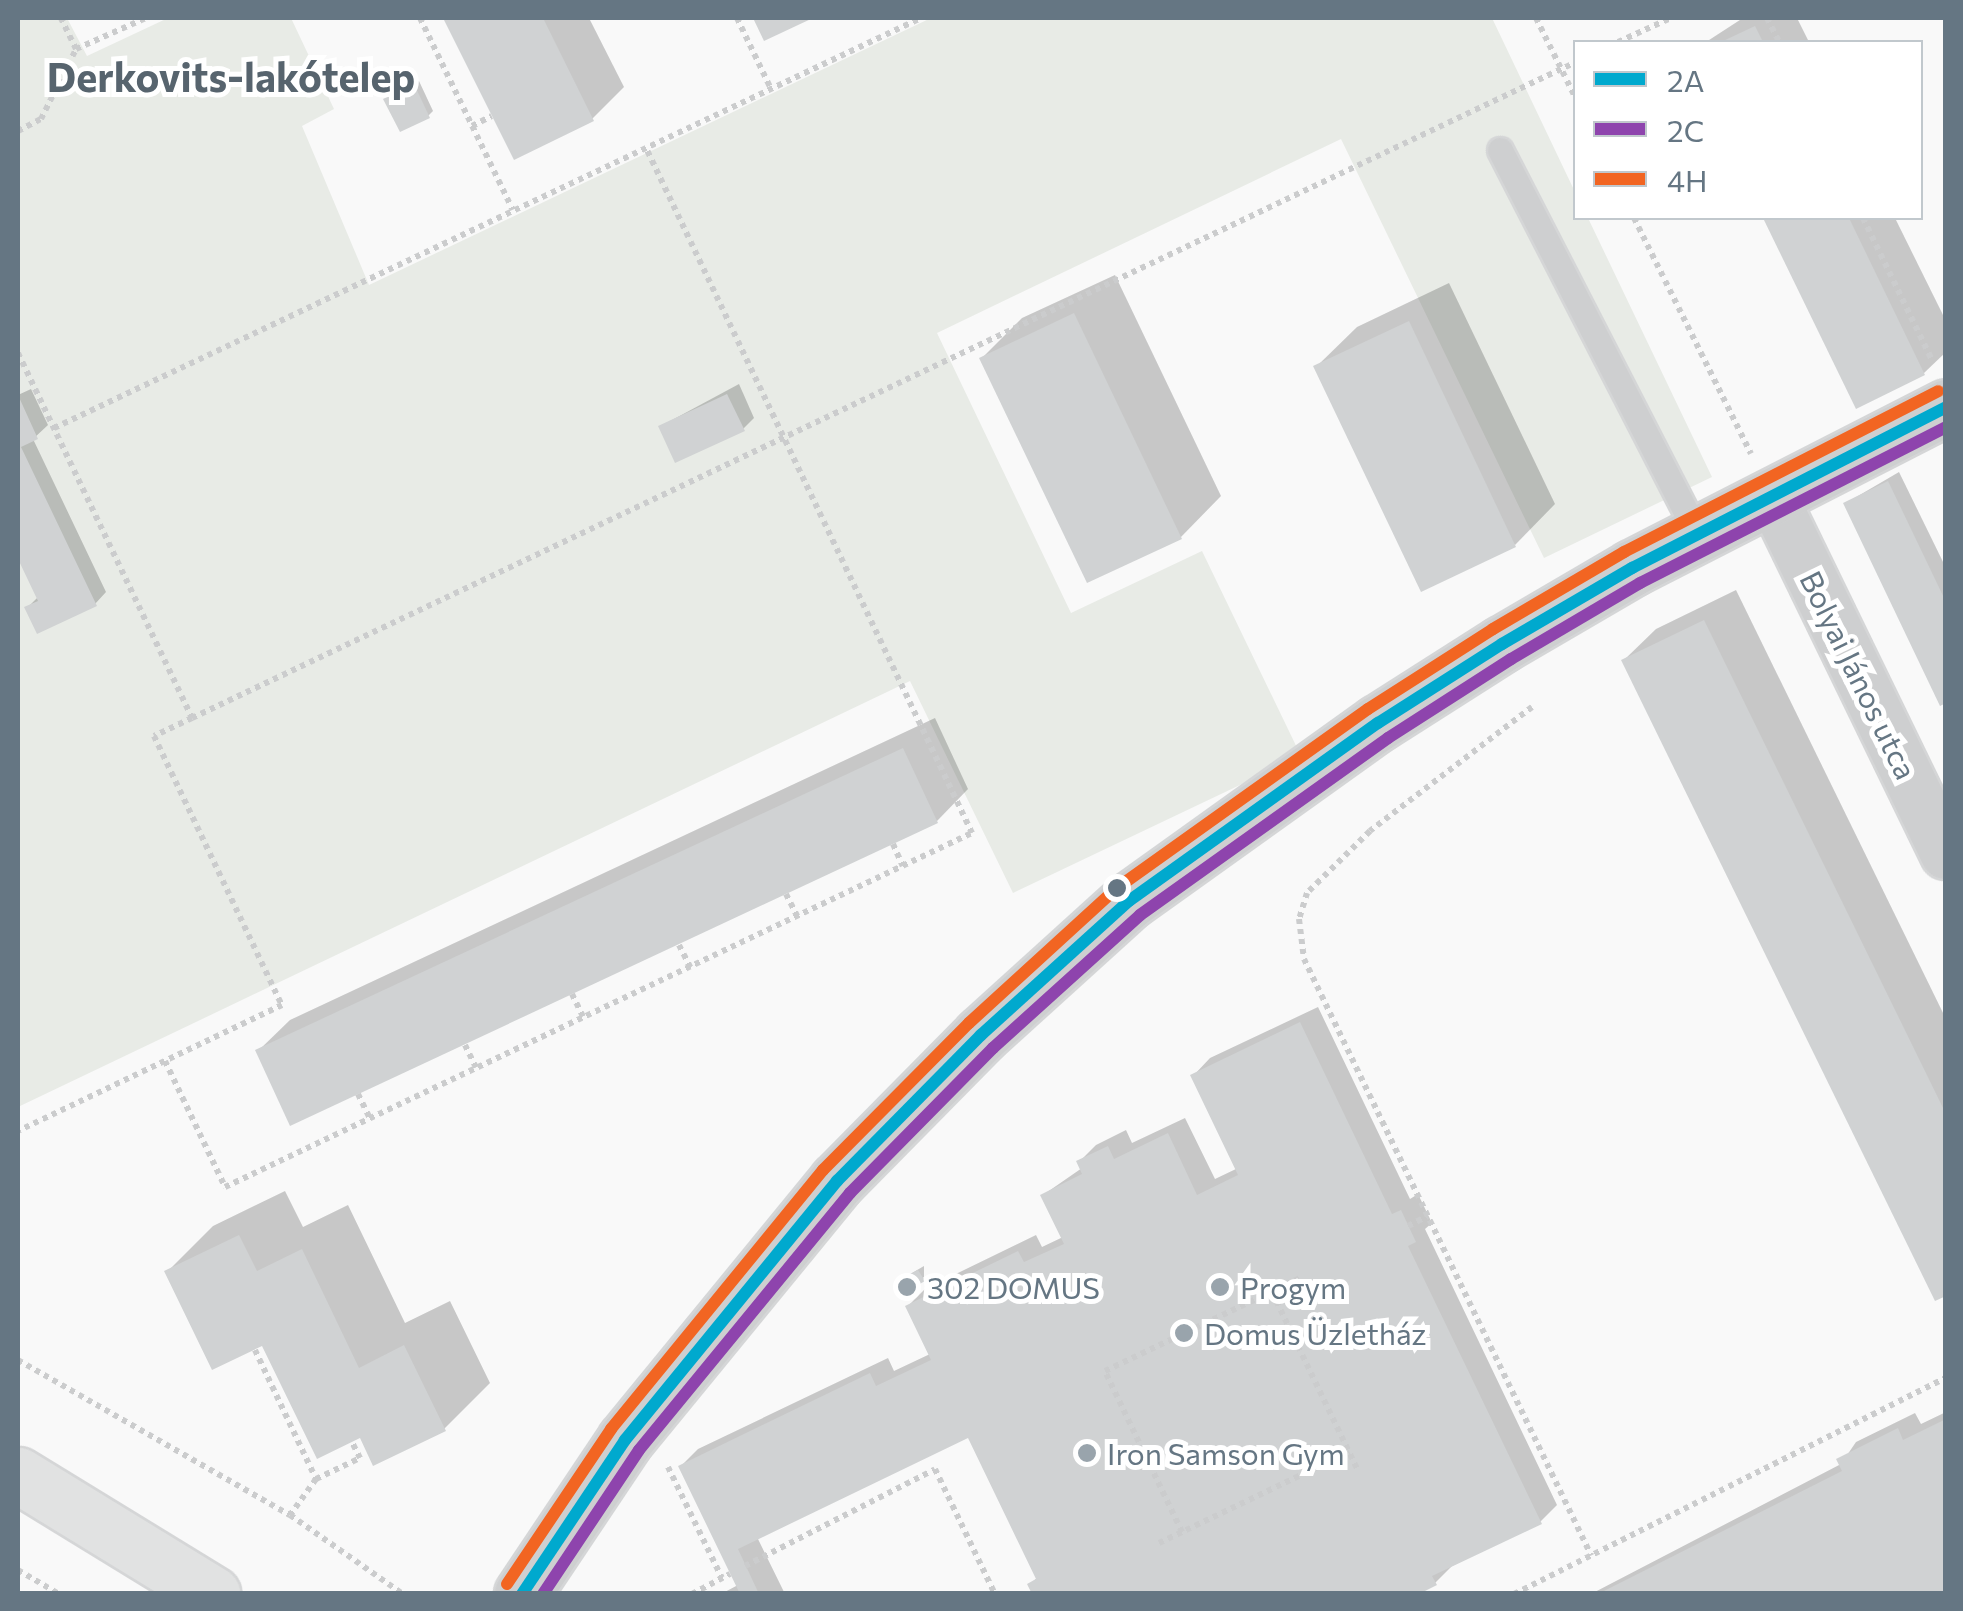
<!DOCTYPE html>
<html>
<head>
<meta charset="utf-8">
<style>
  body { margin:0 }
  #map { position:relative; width:1963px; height:1611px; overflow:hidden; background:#f9f9f9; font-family:Commissioner,sans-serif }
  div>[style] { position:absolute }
  .green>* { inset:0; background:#e8ebe6 }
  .shadow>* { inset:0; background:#0003 }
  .building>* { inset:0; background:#d0d2d3 }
  .path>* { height:6px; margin-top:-3px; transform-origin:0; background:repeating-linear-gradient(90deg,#cbcccd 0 5px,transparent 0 10px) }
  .roads { filter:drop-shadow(2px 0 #d5d6d7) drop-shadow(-2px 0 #d5d6d7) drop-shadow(0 2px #d5d6d7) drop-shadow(0 -2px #d5d6d7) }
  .service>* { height:25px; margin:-12.5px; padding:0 12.5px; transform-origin:12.5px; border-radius:12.5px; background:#cecfd0 }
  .minor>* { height:50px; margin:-25px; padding:0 25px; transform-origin:25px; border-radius:25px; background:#cecfd0 }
  .tertiary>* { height:55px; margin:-27.5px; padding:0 27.5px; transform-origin:27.5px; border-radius:27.5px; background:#cecfd0 }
  .secondary>* { height:55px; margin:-27.5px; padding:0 27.5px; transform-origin:27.5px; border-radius:27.5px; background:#e1e2e2 }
  .bus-1>* { height:12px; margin:-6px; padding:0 6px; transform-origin:6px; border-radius:6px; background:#00a9ce }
  .bus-2>* { height:12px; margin:-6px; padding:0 6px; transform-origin:6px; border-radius:6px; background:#8e44ad }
  .bus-3>* { height:12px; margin:-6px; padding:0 6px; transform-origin:6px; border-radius:6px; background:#f26522 }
  .dots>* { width:28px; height:28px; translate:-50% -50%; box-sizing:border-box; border:5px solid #fff; border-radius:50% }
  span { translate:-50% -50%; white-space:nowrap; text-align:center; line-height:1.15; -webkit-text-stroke:10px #fff; paint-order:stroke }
  .street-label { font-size:30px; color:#657683 }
  .poi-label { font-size:30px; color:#657683 }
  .left { translate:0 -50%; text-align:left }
  .district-label { font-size:40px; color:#57646e; font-weight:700 }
  .frame { position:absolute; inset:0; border:20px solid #657683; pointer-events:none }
  .legend { position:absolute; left:1573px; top:40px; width:350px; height:180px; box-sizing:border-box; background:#fff; border:2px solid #c1c8cd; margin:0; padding:12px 18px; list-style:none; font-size:30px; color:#657683 }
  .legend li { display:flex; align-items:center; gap:20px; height:50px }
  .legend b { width:50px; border:2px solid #c1c8cd }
</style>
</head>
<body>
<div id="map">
  <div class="green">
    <div style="clip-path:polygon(18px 18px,67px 18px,87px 56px,168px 18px,291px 18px,334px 109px,302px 126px,369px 285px,931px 18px,1492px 18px,1575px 192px,1576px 218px,1588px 218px,1712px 477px,1544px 558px,1341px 139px,937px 333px,1071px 613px,1202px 551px,1301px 756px,1013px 893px,910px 681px,18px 1107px)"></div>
  </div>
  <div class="shadow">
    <div style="clip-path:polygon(446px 18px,589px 18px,624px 87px,592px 119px,515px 156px)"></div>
    <div style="clip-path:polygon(1743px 18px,1797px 18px,1809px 42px,1706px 42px)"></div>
    <div style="clip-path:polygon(419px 81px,433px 111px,428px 116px,386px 100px)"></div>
    <div style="clip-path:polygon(1766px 218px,1895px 218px,1946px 321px,1946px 352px,1924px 373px,1857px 406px)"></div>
    <div style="clip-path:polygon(1115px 275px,1221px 496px,1181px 537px,1088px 580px,982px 358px,1022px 318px)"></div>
    <div style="clip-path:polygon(1449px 283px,1555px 504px,1515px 545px,1316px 367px,1357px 327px)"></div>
    <div style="clip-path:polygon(739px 384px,754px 418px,743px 429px,661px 426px)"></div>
    <div style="clip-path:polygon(31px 389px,48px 425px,33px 439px,106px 592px,95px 604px,27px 608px,38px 597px,18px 553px,18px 395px)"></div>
    <div style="clip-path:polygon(1899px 472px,1946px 568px,1946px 701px,1846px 503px)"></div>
    <div style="clip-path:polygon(1736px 590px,1946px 1019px,1946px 1293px,1624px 660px,1656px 629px)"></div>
    <div style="clip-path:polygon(935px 718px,968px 789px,937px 821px,292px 1123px,258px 1051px,290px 1020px)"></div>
    <div style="clip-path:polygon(1318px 1007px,1410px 1199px,1418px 1194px,1432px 1223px,1425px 1229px,1557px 1505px,1540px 1522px,1452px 1566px,1435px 1583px,1030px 1584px,1038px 1577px,970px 1435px,757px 1537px,785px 1594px,721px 1594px,738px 1585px,681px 1466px,698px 1449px,888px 1358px,894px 1371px,930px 1354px,908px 1306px,925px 1289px,1036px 1235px,1042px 1247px,1063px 1237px,1043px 1195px,1082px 1168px,1079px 1162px,1096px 1145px,1126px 1130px,1132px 1143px,1185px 1118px,1215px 1179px,1238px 1168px,1193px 1076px,1210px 1058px)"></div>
    <div style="clip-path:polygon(285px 1191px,303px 1227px,348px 1205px,405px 1323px,450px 1301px,490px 1383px,444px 1429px,361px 1435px,264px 1343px,167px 1272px,213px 1226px)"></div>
    <div style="clip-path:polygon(924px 1266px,924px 1279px,900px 1282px,905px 1277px)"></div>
    <div style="clip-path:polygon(1946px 1412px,1946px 1594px,1591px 1594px,1841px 1464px,1856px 1442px,1915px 1413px,1921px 1424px)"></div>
  </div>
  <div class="building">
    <div style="clip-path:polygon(443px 18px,543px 18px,594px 121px,514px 160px)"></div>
    <div style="clip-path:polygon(753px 18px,813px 18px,764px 41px)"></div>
    <div style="clip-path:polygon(1755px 26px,1763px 42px,1721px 42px)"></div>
    <div style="clip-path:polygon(414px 84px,430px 118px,400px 132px,383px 99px)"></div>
    <div style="clip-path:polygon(1763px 218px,1849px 218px,1925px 375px,1856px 409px)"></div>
    <div style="clip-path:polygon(1074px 313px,1182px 539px,1087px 583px,979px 358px)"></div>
    <div style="clip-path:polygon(1409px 321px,1516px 547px,1421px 592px,1313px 366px)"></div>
    <div style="clip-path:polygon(727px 394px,745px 431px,675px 463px,658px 426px)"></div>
    <div style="clip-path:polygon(18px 395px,38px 439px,21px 447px,97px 606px,37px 634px,24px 607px,38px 601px,18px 559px)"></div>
    <div style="clip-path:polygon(1888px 481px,1946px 602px,1946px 703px,1940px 706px,1843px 503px)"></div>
    <div style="clip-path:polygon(1704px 620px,1946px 1114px,1946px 1296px,1935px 1301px,1621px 660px)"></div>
    <div style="clip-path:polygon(903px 748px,938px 823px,290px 1126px,255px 1050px)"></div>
    <div style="clip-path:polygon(1300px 1022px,1392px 1214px,1401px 1210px,1416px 1242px,1408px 1246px,1542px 1524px,1432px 1576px,1437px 1585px,1419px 1594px,1032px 1594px,1027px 1584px,1036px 1579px,968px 1438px,738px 1549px,759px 1594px,740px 1594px,678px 1466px,870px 1373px,876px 1386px,931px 1360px,905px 1306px,1018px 1251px,1024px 1262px,1064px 1244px,1040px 1195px,1082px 1174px,1076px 1161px,1108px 1146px,1114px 1159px,1168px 1133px,1197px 1195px,1238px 1175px,1190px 1075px)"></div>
    <div style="clip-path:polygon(239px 1235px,257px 1271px,302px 1249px,359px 1368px,404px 1345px,446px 1431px,373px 1466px,360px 1438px,317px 1459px,262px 1346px,212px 1370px,164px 1271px)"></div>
    <div style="clip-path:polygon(918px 1270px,925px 1281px,904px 1293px,897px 1281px)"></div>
    <div style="clip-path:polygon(1946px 1419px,1946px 1594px,1598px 1594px,1842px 1471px,1836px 1459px,1898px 1428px,1903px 1440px)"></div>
  </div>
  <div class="path">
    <div style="left:420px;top:18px;width:213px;rotate:64.2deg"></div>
    <div style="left:737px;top:18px;width:79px;rotate:64.4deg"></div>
    <div style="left:1536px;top:18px;width:90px;rotate:63.7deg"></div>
    <div style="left:1767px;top:18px;width:27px;rotate:63deg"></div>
    <div style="left:1618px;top:42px;width:58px;rotate:-24.4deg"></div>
    <div style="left:76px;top:49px;width:77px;rotate:-23.9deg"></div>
    <div style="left:472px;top:126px;width:22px;rotate:-27deg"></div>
    <div style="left:18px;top:131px;width:26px;rotate:-28deg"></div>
    <div style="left:41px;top:119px;width:78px;rotate:-63.4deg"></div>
    <div style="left:76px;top:49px;width:34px;rotate:-116deg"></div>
    <div style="left:1634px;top:218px;width:263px;rotate:63.6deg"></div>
    <div style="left:1863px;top:218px;width:158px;rotate:64.1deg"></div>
    <div style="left:18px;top:353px;width:404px;rotate:64.5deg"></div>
    <div style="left:192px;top:718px;width:42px;rotate:154.7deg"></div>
    <div style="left:154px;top:736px;width:298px;rotate:64.6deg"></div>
    <div style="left:282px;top:1005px;width:293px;rotate:154.5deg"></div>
    <div style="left:54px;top:428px;width:959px;rotate:-25.31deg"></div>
    <div style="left:1532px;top:707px;width:204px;rotate:142.6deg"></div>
    <div style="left:1370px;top:831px;width:88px;rotate:135.5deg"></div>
    <div style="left:1307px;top:893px;width:27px;rotate:107deg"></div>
    <div style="left:1299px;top:919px;width:40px;rotate:82.9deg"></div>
    <div style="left:1304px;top:959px;width:662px;rotate:64.29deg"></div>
    <div style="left:192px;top:718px;width:1532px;rotate:-25.36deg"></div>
    <div style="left:893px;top:844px;width:24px;rotate:66deg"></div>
    <div style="left:786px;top:894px;width:25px;rotate:63deg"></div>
    <div style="left:679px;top:945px;width:25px;rotate:63deg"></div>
    <div style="left:572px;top:994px;width:25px;rotate:64deg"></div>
    <div style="left:465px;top:1045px;width:25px;rotate:64deg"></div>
    <div style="left:165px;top:1061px;width:140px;rotate:64.5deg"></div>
    <div style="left:225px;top:1187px;width:827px;rotate:-25.36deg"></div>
    <div style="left:972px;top:833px;width:759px;rotate:-115.45deg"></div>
    <div style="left:358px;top:1094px;width:28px;rotate:64deg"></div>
    <div style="left:1408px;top:1226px;width:22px;rotate:-27deg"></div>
    <div style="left:1272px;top:1292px;width:199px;rotate:64.3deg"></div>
    <div style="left:255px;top:1350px;width:143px;rotate:64.7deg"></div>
    <div style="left:316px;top:1479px;width:44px;rotate:125.8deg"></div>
    <div style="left:18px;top:1360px;width:313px;rotate:29.7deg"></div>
    <div style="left:290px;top:1515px;width:138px;rotate:35deg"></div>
    <div style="left:668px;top:1467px;width:123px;rotate:64.1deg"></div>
    <div style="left:316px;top:1479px;width:49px;rotate:-25.5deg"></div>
    <div style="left:360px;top:1458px;width:18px;rotate:-117deg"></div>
    <div style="left:1182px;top:1532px;width:178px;rotate:-115.6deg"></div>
    <div style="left:1105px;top:1371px;width:216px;rotate:-25.5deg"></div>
    <div style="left:1159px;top:1543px;width:211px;rotate:-25.6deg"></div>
    <div style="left:745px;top:1566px;width:213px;rotate:-27deg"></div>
    <div style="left:935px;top:1469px;width:139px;rotate:64.4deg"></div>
    <div style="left:18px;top:1570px;width:48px;rotate:30.3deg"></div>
    <div style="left:692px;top:1594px;width:43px;rotate:-27.8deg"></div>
    <div style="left:1514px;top:1594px;width:483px;rotate:-26.6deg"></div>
  </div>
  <div class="roads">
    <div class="service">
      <div style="left:1500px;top:150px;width:432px;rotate:62.8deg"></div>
    </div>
    <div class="minor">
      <div style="left:1772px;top:496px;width:398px;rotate:64.1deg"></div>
    </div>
    <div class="tertiary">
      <div style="left:522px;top:1594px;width:185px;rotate:-56.2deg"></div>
      <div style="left:625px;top:1440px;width:335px;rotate:-50.7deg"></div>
      <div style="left:837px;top:1181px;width:205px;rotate:-45.4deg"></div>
      <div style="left:981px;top:1035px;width:200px;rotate:-42.2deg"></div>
      <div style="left:1129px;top:901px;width:306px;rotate:-35.6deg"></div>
      <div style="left:1378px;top:723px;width:147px;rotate:-32.5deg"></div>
      <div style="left:1502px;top:644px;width:151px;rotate:-30.3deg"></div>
      <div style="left:1632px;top:568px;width:353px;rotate:-27.1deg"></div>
    </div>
    <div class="secondary">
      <div style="left:18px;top:1475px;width:228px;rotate:31.5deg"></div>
    </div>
  </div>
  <div class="bus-1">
    <div style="left:522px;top:1594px;width:185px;rotate:-56.2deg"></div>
    <div style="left:625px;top:1440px;width:335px;rotate:-50.7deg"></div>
    <div style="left:837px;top:1181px;width:205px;rotate:-45.4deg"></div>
    <div style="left:981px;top:1035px;width:200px;rotate:-42.2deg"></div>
    <div style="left:1129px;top:901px;width:306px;rotate:-35.6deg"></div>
    <div style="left:1378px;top:723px;width:147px;rotate:-32.5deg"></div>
    <div style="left:1502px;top:644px;width:151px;rotate:-30.3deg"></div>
    <div style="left:1632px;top:568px;width:353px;rotate:-27.1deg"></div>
  </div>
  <div class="bus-2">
    <div style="left:543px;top:1594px;width:173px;rotate:-56.3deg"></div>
    <div style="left:639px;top:1450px;width:333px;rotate:-50.6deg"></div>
    <div style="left:850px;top:1193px;width:204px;rotate:-45.4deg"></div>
    <div style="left:993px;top:1048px;width:198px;rotate:-42.1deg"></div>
    <div style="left:1140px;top:915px;width:305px;rotate:-35.5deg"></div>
    <div style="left:1388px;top:738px;width:146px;rotate:-32.7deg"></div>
    <div style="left:1511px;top:659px;width:150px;rotate:-30.5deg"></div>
    <div style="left:1640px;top:583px;width:343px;rotate:-27deg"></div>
  </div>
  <div class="bus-3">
    <div style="left:507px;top:1584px;width:187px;rotate:-56.1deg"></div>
    <div style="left:611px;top:1429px;width:335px;rotate:-50.7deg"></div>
    <div style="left:823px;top:1170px;width:207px;rotate:-45.2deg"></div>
    <div style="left:969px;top:1023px;width:200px;rotate:-42.4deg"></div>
    <div style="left:1117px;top:888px;width:308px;rotate:-35.5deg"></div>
    <div style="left:1368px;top:709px;width:148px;rotate:-32.6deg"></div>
    <div style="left:1493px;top:629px;width:152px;rotate:-30.4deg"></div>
    <div style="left:1624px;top:552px;width:353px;rotate:-27.1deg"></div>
  </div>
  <div class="dots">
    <div style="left:1117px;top:888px;background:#657683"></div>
    <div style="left:907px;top:1287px;background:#99a4ac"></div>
    <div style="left:1220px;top:1287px;background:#99a4ac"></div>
    <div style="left:1184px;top:1333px;background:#99a4ac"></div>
    <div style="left:1087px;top:1453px;background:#99a4ac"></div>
  </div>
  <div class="street-label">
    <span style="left:1859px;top:675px;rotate:64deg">Bolyai János utca</span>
  </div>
  <div class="poi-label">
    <span class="left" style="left:927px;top:1287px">302 DOMUS</span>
    <span class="left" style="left:1240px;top:1287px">Progym</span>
    <span class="left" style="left:1204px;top:1333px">Domus Üzletház</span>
    <span class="left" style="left:1107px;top:1453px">Iron Samson Gym</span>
  </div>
  <div class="district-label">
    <span style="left:231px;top:76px">Derkovits-lakótelep</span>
  </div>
  <div class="frame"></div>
  <ul class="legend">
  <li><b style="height:12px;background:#00a9ce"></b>2A</li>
  <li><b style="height:12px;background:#8e44ad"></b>2C</li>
  <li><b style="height:12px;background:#f26522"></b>4H</li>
  </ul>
</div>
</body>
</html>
